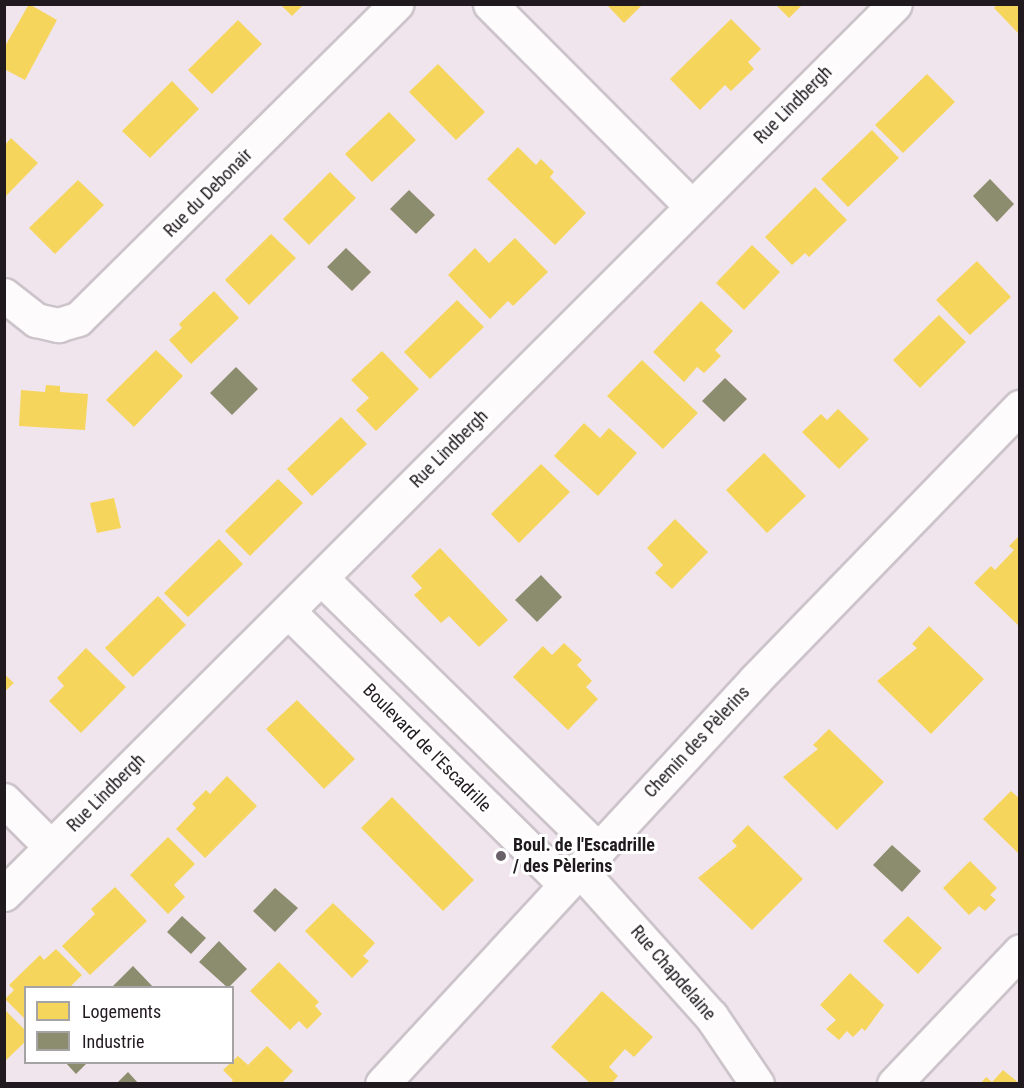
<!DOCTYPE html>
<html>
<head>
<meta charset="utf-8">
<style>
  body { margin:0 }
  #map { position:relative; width:1024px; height:1088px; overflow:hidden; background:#f0e5ed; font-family:"Roboto Condensed",sans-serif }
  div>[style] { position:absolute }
  .homes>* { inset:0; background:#f6d55c }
  .industry>* { inset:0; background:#8c8c6e }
  .roads { filter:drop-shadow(2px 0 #ccc4ca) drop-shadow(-2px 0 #ccc4ca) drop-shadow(0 2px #ccc4ca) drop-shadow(0 -2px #ccc4ca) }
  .minor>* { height:33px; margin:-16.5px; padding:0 16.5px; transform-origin:16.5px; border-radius:16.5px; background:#fdfbfc }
  .tertiary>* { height:33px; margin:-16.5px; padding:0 16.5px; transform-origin:16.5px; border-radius:16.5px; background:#fdfbfc }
  .dots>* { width:16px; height:16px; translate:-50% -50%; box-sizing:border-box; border:3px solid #fff; border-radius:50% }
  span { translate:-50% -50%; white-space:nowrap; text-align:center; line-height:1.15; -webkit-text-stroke:6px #fff; paint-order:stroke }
  .street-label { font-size:18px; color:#201a1f }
  .poi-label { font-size:18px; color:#201a1f; font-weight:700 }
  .left { translate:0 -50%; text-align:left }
  .frame { position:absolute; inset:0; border:6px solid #201a1f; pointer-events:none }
  .legend { position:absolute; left:24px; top:986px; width:210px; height:78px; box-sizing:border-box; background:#fff; border:2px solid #a6a3a5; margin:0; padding:8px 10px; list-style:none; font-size:18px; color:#201a1f }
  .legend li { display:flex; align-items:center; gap:12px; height:30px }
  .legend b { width:30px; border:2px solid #a6a3a5 }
</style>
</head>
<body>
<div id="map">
  <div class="homes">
    <div style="clip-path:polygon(29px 4px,57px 20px,25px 80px,4px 69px,4px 48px)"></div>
    <div style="clip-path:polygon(280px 4px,304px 4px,292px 16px)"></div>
    <div style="clip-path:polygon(606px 4px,643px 4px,624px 23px)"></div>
    <div style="clip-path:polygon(775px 4px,803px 4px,789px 18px)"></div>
    <div style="clip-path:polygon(998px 4px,1020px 4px,1020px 35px,994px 8px)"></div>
    <div style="clip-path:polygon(731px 19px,761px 49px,748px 62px,754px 69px,731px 91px,725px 85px,700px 110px,670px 79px)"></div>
    <div style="clip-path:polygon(238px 20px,262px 44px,212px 94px,188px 70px)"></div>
    <div style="clip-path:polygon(438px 64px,485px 112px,456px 140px,409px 92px)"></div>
    <div style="clip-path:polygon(927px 74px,955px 102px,903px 153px,875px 125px)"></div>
    <div style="clip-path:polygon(172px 81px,199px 109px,150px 158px,122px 131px)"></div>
    <div style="clip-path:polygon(389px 112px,416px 140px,372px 182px,345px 154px)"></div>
    <div style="clip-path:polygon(872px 130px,899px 158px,848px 207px,821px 179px)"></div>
    <div style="clip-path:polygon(11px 138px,38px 163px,4px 198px,4px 146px)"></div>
    <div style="clip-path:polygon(518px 147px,536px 165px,541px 159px,554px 172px,550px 177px,586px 213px,555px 245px,487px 179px)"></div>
    <div style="clip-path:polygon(330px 172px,356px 198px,309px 245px,283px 219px)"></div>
    <div style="clip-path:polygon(78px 180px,104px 205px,55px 254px,29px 228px)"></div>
    <div style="clip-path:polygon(815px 187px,847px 220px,809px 257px,805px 253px,792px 265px,765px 237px)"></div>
    <div style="clip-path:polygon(271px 234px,296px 258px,249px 305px,225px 280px)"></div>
    <div style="clip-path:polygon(515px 238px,548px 272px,513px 306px,508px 301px,490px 319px,448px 275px,475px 248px,489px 263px)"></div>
    <div style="clip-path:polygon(752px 245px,780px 272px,744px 310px,716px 283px)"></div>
    <div style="clip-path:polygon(977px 261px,1011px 297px,970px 335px,936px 300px)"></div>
    <div style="clip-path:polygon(214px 291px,239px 318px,191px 364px,169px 340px,182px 328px,179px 324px)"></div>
    <div style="clip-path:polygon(457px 300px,484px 327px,430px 379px,404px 352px)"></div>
    <div style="clip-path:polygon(701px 301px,733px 331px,715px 350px,721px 356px,704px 373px,697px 367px,684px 382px,653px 352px)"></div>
    <div style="clip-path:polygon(939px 315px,966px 342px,920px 388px,893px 360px)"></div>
    <div style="clip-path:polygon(156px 350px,183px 376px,134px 427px,106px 400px)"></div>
    <div style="clip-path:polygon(382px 351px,419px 389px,376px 431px,356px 410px,369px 398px,351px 380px)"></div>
    <div style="clip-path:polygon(642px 360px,698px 413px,663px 449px,607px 396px)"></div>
    <div style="clip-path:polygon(46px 385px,60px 386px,60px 392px,88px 394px,85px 430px,19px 426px,21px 390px,45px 392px)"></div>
    <div style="clip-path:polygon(838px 409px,869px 439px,839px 469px,802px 432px,821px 414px,827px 420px)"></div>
    <div style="clip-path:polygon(341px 417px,367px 444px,312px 496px,287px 469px)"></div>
    <div style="clip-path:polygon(584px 423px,600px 438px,609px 428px,637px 453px,598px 496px,554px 456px)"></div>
    <div style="clip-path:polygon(764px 453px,806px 496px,767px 533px,726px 490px)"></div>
    <div style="clip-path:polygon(541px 464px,570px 492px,519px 543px,491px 514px)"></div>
    <div style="clip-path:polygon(278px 479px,303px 503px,250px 556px,225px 531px)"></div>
    <div style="clip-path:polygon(114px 498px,121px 528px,97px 533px,90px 503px)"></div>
    <div style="clip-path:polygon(675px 519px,708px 552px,672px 589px,655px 573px,663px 565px,647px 548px)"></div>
    <div style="clip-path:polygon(1020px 535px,1020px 627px,974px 583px,991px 566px,995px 570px,1014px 550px,1009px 546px)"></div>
    <div style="clip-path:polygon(219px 539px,243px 564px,188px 617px,164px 593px)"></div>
    <div style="clip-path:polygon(440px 548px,508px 620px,479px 647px,449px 616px,441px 623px,414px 595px,422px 588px,411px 576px)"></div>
    <div style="clip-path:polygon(158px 596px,186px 625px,133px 677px,105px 648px)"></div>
    <div style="clip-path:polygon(929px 626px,984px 679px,931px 734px,877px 681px,917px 648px,912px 644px)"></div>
    <div style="clip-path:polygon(564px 643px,582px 660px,577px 665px,592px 681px,586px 687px,598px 699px,568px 730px,513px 677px,543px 646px,552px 655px)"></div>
    <div style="clip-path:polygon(86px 648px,126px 687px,81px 733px,49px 701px,64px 686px,57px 678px)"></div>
    <div style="clip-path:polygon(4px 674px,14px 683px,4px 692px)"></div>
    <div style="clip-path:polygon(297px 700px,355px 759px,324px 789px,266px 729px)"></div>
    <div style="clip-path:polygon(829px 729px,884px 782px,837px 830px,783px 777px,818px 749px,813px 745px)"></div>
    <div style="clip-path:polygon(227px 776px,257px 806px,205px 858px,176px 829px,196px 808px,192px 804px,206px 790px,210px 794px)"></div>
    <div style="clip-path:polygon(1011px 791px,1020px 799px,1020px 855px,983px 819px)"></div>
    <div style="clip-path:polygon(392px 797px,474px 880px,443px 911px,361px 828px)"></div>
    <div style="clip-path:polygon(748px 825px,803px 879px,752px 930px,698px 878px,737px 846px,732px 841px)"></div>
    <div style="clip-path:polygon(168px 837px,195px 864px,174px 885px,185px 897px,168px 914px,130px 875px)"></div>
    <div style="clip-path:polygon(970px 861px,997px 888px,990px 895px,996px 900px,985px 911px,979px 906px,969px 915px,943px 888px)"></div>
    <div style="clip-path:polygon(115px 887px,147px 921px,90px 975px,62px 946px,95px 914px,91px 909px)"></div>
    <div style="clip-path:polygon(333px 903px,375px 943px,363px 956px,369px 961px,352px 978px,305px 931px)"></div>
    <div style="clip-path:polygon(908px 916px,942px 948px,918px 974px,883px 941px)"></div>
    <div style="clip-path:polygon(56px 949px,82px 975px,69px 988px,26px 988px,26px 1020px,5px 999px,14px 990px,9px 985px,40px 955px,44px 960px)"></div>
    <div style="clip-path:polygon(279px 962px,319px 1002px,315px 1006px,322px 1014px,307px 1029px,299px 1021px,290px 1030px,250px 991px)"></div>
    <div style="clip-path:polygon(850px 973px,884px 1005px,865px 1031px,862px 1028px,853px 1037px,847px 1031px,839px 1040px,826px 1029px,836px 1020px,820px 1005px)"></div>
    <div style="clip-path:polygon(602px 991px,653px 1037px,634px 1057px,625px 1049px,609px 1067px,618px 1076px,611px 1084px,591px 1084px,551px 1047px)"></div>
    <div style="clip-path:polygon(4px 1009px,26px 1031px,26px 1041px,4px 1062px)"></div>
    <div style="clip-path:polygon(267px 1046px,293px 1071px,281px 1084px,230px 1084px,233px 1080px,223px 1070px,238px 1056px,248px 1065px)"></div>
    <div style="clip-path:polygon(1003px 1070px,1020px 1084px,980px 1084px,986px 1077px,992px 1082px)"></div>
  </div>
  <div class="industry">
    <div style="clip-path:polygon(990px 179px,1014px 204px,997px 222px,973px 196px)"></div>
    <div style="clip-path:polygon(409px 190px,435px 215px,416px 234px,390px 209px)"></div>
    <div style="clip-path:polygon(346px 248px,371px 272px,352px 291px,327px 267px)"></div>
    <div style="clip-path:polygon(236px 367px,258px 389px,232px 415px,210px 393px)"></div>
    <div style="clip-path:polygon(725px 378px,747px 399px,724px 422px,702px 401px)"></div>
    <div style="clip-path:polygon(541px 575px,562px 597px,537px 622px,515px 600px)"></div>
    <div style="clip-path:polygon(892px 845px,921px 871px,902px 892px,873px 865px)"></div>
    <div style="clip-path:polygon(275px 888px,298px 908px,275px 932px,253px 911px)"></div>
    <div style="clip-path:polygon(182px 916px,206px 938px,191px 954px,167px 932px)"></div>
    <div style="clip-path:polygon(219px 941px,247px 969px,228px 988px,199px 962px)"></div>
    <div style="clip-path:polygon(133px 966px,154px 988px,111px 988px)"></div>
    <div style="clip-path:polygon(65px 1062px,88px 1062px,76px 1074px)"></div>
    <div style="clip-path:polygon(128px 1072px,139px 1084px,116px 1084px)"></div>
  </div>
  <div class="roads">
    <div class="minor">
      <div style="left:490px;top:4px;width:285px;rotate:45.1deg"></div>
      <div style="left:4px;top:295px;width:41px;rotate:38deg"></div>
      <div style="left:36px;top:320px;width:23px;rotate:13deg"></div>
      <div style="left:58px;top:325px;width:21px;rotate:-17deg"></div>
      <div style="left:78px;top:319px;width:448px;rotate:-44.7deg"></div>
      <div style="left:321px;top:578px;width:388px;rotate:44.4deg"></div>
      <div style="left:288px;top:611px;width:389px;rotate:44.6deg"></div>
      <div style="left:4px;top:800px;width:66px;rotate:45deg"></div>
      <div style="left:579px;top:869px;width:198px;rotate:48.1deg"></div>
      <div style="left:711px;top:1016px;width:82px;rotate:55.9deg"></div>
      <div style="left:4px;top:894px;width:1259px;rotate:-44.97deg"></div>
      <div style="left:894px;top:1084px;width:183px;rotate:-46.5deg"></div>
    </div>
    <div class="tertiary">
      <div style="left:382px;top:1084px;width:551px;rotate:-47.28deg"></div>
      <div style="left:756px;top:679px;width:379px;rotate:-45.9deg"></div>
    </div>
  </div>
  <div class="dots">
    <div style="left:501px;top:856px;background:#696167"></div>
  </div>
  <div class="street-label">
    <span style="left:793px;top:105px;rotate:-45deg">Rue Lindbergh</span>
    <span style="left:208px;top:193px;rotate:-45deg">Rue du Debonair</span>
    <span style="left:449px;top:449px;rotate:-45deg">Rue Lindbergh</span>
    <span style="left:697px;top:742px;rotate:-47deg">Chemin des Pèlerins</span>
    <span style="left:427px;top:748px;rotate:45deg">Boulevard de l'Escadrille</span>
    <span style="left:106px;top:793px;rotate:-45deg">Rue Lindbergh</span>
    <span style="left:673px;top:973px;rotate:49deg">Rue Chapdelaine</span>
  </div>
  <div class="poi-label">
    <span class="left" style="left:513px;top:856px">Boul. de l'Escadrille<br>/ des Pèlerins</span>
  </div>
  <div class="frame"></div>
  <ul class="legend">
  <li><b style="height:16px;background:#f6d55c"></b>Logements</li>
  <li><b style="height:16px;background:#8c8c6e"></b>Industrie</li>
  </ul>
</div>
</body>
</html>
